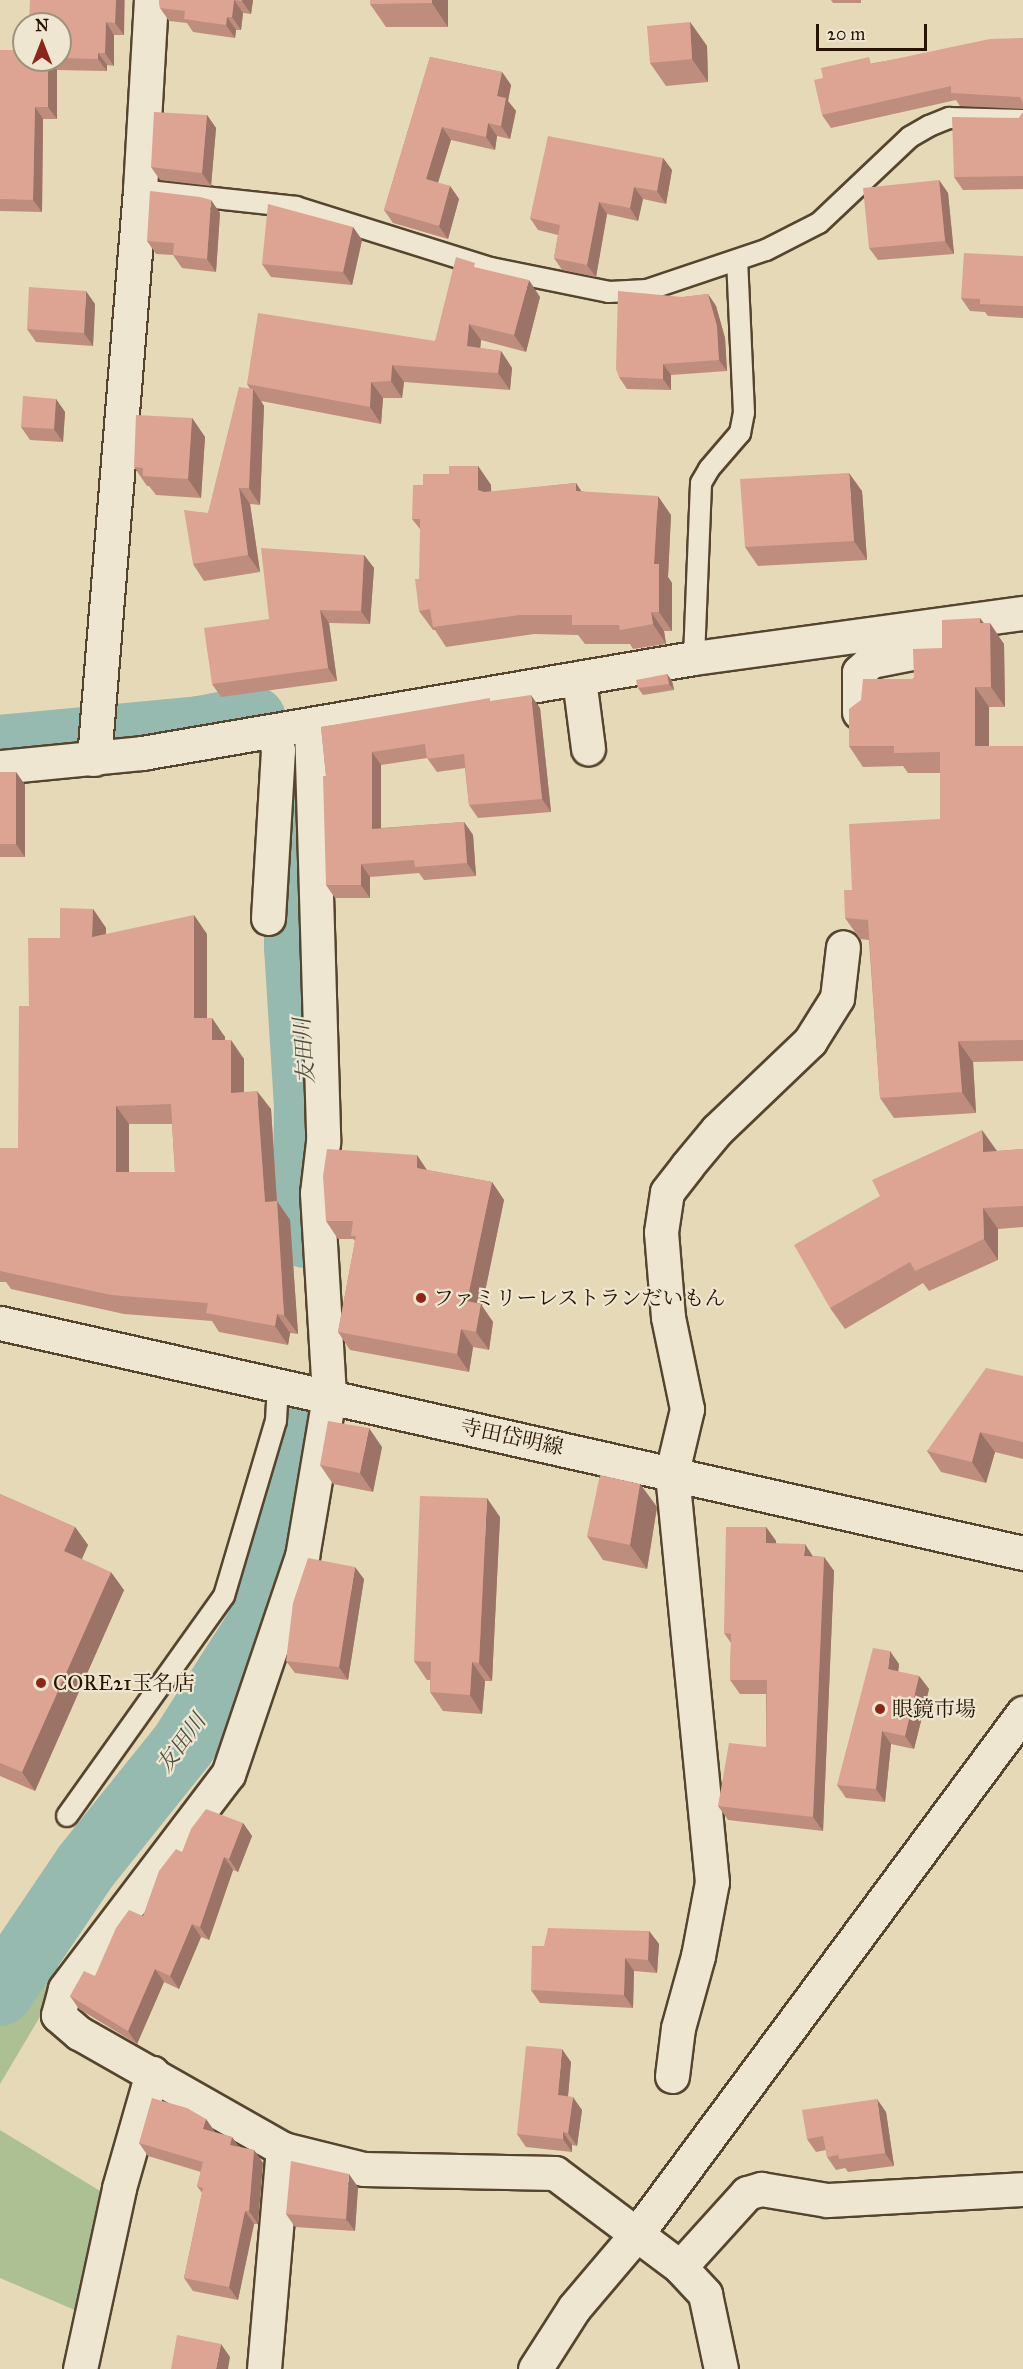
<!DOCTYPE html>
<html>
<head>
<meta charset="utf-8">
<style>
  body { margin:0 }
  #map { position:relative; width:1023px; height:2369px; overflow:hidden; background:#e5d9b8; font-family:"IM FELL Great Primer","Noto Serif JP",serif }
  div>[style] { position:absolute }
  .green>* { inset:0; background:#adc094 }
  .river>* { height:66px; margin:-33px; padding:0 33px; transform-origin:33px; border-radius:33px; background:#96bab0 }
  .roads { filter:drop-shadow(2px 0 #56452e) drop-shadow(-2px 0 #56452e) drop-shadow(0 2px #56452e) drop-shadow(0 -2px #56452e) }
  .lane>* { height:20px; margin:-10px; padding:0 10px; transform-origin:10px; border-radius:10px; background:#eee6d1 }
  .street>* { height:33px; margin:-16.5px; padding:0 16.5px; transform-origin:16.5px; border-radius:16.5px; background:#eee6d1 }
  .secondary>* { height:33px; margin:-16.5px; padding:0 16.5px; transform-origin:16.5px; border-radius:16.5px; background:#eee6d1 }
  .wall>* { inset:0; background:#be8d7e }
  .shaded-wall>* { inset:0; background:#9b7367 }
  .building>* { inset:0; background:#dda493 }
  .dots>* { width:16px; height:16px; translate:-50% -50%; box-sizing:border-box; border:3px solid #eee6d1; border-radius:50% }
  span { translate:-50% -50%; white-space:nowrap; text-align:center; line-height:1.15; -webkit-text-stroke:4.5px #eee6d1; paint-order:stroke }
  .poi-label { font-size:21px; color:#271400 }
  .left { translate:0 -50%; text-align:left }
  .street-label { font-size:21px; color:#271400 }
  .water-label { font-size:22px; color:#4e4e3e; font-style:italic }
  .north { position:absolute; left:12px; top:12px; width:60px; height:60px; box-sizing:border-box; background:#eee6d1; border:2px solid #9e927d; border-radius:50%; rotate:0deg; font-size:16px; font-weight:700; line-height:24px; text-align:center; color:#271400 }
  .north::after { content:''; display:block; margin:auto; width:21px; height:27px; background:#8f2418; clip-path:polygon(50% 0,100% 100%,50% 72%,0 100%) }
  .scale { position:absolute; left:816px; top:24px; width:111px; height:27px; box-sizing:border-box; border:3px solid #271400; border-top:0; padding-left:8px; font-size:18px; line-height:21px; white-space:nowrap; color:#271400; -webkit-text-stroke:4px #eee6d1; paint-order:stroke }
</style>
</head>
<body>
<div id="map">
  <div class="green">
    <div style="clip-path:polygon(46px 1938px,63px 1978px,0 2084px,0 2011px)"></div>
    <div style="clip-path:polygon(0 2130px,110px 2197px,77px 2311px,0 2278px)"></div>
  </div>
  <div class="river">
    <div style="left:297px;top:741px;width:206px;rotate:90deg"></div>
    <div style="left:297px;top:947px;width:161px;rotate:86.4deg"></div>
    <div style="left:307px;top:1108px;width:127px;rotate:90.9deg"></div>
    <div style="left:0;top:748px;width:201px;rotate:-5.4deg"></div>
    <div style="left:200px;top:729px;width:54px;rotate:-10.7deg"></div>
    <div style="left:0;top:1993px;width:153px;rotate:-55.9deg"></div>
    <div style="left:86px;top:1866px;width:155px;rotate:-51.3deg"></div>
    <div style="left:183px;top:1745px;width:143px;rotate:-57.5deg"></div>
    <div style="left:260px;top:1624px;width:201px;rotate:-76.8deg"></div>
  </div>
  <div class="roads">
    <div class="lane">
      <div style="left:140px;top:190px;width:157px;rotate:6.2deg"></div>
      <div style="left:296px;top:207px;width:204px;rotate:17.4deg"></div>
      <div style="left:491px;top:268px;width:120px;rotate:11.5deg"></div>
      <div style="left:609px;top:292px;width:38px;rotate:-3deg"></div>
      <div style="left:647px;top:290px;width:126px;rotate:-18.6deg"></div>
      <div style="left:766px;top:250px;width:59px;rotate:-27deg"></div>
      <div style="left:819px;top:223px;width:125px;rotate:-43.4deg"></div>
      <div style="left:910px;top:137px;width:22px;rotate:-30deg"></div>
      <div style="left:929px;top:126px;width:22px;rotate:-22deg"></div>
      <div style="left:949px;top:118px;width:74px;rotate:1.5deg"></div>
      <div style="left:694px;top:658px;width:175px;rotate:-87.7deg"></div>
      <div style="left:701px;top:483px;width:16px;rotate:-60deg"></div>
      <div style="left:709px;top:469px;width:48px;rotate:-49.3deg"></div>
      <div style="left:740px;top:433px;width:20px;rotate:-79deg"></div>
      <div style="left:744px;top:413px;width:152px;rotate:-92.6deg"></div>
      <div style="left:67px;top:1816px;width:270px;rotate:-54.5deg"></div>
      <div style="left:224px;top:1596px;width:183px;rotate:-73.5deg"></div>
      <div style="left:276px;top:1421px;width:36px;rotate:-87deg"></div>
    </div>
    <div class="street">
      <div style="left:579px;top:679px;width:70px;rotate:82.6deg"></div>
      <div style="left:859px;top:712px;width:40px;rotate:-90deg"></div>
      <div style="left:859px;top:672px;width:16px;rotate:-43deg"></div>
      <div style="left:871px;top:661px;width:57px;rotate:-11.1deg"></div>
      <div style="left:927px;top:650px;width:11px;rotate:-56deg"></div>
      <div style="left:933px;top:641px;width:15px;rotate:-94deg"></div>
      <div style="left:311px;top:726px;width:416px;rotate:88.3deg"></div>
      <div style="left:323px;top:1142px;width:51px;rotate:96.7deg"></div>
      <div style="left:317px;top:1193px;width:204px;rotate:86.6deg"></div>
      <div style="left:329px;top:1397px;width:161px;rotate:99.6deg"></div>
      <div style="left:302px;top:1556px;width:230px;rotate:108.7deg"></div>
      <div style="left:228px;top:1774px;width:270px;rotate:127.2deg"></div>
      <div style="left:65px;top:1989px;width:27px;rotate:105deg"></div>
      <div style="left:58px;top:2015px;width:28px;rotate:41deg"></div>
      <div style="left:79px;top:2033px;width:235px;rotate:29.6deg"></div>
      <div style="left:283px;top:2149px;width:82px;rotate:14deg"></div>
      <div style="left:363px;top:2169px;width:192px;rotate:1.2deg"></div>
      <div style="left:555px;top:2173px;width:156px;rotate:36.9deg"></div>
      <div style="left:680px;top:2267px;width:37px;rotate:47deg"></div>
      <div style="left:705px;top:2294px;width:77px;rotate:78deg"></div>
      <div style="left:94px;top:759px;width:571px;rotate:-85.38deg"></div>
      <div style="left:140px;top:190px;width:190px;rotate:-86.7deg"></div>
      <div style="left:0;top:767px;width:143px;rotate:-5.6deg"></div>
      <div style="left:142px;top:753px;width:560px;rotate:-9.77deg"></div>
      <div style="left:694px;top:658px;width:332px;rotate:-7.8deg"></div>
      <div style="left:268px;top:918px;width:168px;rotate:-86.6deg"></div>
      <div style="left:278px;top:750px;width:18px;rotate:-103deg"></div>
      <div style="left:672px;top:2076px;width:48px;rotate:-82.9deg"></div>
      <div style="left:678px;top:2028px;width:75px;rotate:-74.5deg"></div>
      <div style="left:698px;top:1956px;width:75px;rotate:-79.3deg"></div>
      <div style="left:712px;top:1882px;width:412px;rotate:-95.6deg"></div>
      <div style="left:672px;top:1472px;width:65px;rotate:-76.6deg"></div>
      <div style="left:687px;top:1409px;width:94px;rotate:-101.7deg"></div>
      <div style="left:668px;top:1317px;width:85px;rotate:-94.7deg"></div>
      <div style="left:661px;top:1232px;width:40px;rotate:-81.5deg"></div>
      <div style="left:667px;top:1192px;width:33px;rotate:-52deg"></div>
      <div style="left:687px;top:1166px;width:47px;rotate:-50.2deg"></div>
      <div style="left:717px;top:1130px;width:129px;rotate:-43.7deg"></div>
      <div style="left:810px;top:1041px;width:51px;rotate:-57.9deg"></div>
      <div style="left:837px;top:998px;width:51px;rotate:-83.3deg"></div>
      <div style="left:680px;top:2267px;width:100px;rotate:-47.8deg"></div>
      <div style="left:747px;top:2193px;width:15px;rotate:-16deg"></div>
      <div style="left:761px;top:2189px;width:67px;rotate:9.5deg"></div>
      <div style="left:827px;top:2200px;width:196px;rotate:-3.2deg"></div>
      <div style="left:80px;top:2369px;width:185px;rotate:-77.8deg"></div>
      <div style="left:119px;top:2188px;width:120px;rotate:-74deg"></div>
      <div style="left:264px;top:2369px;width:221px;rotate:-85.1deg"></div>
    </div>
    <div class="secondary">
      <div style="left:0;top:1323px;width:1049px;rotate:12.67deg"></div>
      <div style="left:535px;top:2369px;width:72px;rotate:-57.4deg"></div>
      <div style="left:574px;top:2308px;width:96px;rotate:-49.7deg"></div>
      <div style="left:636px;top:2235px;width:650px;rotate:-53.45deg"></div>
    </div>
  </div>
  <div class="wall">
    <div style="clip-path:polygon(125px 0,124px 35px,114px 35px,114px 66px,107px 65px,107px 71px,57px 70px,57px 119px,43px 119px,42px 212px,0 211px,0 50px,24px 60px,60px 60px,60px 24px)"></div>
    <div style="clip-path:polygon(159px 0,253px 0,251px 14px,243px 13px,241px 30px,236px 30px,235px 38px,193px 32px,187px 23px,169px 21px,160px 8px)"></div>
    <div style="clip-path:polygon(448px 0,448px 27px,386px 27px,370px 4px)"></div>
    <div style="clip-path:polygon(831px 0,861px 0,861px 3px,833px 3px)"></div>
    <div style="clip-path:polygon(690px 22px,707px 46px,708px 82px,666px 86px,650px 63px)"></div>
    <div style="clip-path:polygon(1023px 38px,1023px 109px,960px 106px,956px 100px,831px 128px,822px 115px,823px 78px,874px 63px)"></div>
    <div style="clip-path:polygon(430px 57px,502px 72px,511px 85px,508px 101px,516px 111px,510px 139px,497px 136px,495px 150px,451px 140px,438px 183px,450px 186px,459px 199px,448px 239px,393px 223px,384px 210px)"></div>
    <div style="clip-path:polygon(1023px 112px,1023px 189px,963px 190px,954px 177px,1019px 118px)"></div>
    <div style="clip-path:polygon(207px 115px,216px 128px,211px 186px,160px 180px,151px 167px)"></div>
    <div style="clip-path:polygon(663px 158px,672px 170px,666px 204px,643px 199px,638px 221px,607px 214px,596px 277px,562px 270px,554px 258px,558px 235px,538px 230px,530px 218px)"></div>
    <div style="clip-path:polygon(939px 180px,948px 193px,954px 254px,878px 260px,869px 248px)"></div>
    <div style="clip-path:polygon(220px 213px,216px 272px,182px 268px,173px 255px,156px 254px,147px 241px)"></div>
    <div style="clip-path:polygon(353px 227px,362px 240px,352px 285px,271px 277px,262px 264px)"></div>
    <div style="clip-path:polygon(1023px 256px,1023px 318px,988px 316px,985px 312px,970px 311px,961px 298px)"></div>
    <div style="clip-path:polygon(478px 268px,540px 297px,526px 352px,481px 340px,480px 348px,501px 351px,512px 368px,510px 390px,404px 382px,402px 398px,383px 398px,381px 424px,261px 401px,264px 406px,260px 505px,250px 504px,260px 572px,204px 581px,193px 564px,208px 513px,250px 389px,247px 384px,435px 341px)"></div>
    <div style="clip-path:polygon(708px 294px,716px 306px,725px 338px,727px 371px,671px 375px,671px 390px,627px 389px,619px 377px,683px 297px)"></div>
    <div style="clip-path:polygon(95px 304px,93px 346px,36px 342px,27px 329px)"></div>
    <div style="clip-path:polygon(56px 399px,65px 412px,63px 442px,30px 440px,21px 427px)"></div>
    <div style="clip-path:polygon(192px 418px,205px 437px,201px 498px,156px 495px,149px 486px,147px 486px,134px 467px)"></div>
    <div style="clip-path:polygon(478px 466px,491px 485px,491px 492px,576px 483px,581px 491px,671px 515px,668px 577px,672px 583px,672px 631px,664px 631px,666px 644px,633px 649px,630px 644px,585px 644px,578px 635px,534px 634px,446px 647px,435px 630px,433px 630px,419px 611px,420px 529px,412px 519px,423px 485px,449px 474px)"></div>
    <div style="clip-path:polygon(862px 491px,867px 560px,758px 566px,745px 547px)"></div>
    <div style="clip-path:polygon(364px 555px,374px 568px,370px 624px,329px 623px,337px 681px,221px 697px,212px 684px,269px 619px)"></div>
    <div style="clip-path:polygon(980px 618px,984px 623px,1004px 644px,1005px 707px,989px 707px,989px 746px,1023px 746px,1023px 1061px,973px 1062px,976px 1113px,894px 1118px,880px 1098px,869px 940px,860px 939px,845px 918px,852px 890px,940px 819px,940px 773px,908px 773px,903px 766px,863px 767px,849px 746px,942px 648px)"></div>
    <div style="clip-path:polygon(667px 674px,672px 681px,674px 690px,643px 695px,638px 688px)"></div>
    <div style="clip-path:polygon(492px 701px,540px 708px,551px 812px,478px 818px,469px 805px,465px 768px,437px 772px,427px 758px,381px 765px,381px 828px,464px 822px,473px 835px,476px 876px,424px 880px,419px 873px,370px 877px,370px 898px,335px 898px,326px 885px,326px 776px,321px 727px)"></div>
    <div style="clip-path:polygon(0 772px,16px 772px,25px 785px,25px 857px,0 857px)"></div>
    <div style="clip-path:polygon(evenodd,93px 909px,106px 928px,106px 934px,207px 934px,207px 1018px,225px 1037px,225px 1040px,244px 1059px,244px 1092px,271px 1109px,277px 1201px,290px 1220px,298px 1334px,290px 1333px,288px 1345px,219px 1332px,212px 1321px,124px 1314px,11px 1289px,6px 1282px,0 1282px,0 1148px,18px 1148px,29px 1006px,60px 938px,93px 909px,129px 1124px,172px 1124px,175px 1172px,129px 1172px,129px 1124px)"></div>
    <div style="clip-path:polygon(1023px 1149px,1023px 1227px,998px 1229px,998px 1260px,929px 1291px,923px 1283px,845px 1329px,830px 1308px,997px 1151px)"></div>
    <div style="clip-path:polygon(427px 1170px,492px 1182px,504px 1200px,482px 1306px,493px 1322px,489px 1350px,473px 1347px,469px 1372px,350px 1350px,338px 1332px,355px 1241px,353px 1239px,338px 1239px,326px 1221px)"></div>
    <div style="clip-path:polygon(1023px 1376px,1023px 1459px,995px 1452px,986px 1483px,941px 1472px,927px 1451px)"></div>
    <div style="clip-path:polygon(382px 1447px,373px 1492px,333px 1484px,320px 1465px)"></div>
    <div style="clip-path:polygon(640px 1484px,657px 1507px,647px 1569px,603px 1560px,587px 1536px)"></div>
    <div style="clip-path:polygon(0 1494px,75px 1527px,88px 1545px,82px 1559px,124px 1590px,35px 1791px,0 1776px)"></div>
    <div style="clip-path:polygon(500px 1517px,492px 1681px,485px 1681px,482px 1714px,443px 1711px,430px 1692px,430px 1680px,427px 1680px,414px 1661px)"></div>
    <div style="clip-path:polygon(766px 1527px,776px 1541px,776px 1543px,813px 1556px,824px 1557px,834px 1571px,823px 1831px,728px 1820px,718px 1806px,766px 1747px,766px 1694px,740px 1694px,730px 1680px,731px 1643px,724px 1633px)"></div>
    <div style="clip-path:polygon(364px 1579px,348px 1680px,295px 1673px,286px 1661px)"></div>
    <div style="clip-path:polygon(899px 1664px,898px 1672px,919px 1676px,929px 1689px,914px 1749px,891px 1744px,885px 1802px,846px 1798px,837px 1785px)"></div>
    <div style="clip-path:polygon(243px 1823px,252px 1836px,238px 1872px,233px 1870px,209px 1940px,201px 1937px,179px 1989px,164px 1982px,137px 2044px,79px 2009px,70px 1996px,95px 1976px,143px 1916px,182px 1852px)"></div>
    <div style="clip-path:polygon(649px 1931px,659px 1944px,657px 1973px,634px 1971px,633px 2008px,540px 2003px,531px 1990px,544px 1946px)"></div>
    <div style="clip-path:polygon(571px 2062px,568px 2096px,582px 2110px,577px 2146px,572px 2145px,572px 2152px,526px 2147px,517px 2134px)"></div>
    <div style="clip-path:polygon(886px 2112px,894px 2166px,848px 2172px,845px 2168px,836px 2170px,827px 2157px,826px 2150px,816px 2152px,807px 2139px)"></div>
    <div style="clip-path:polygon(206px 2119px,215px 2132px,232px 2137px,239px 2147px,254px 2150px,263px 2163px,258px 2224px,254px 2224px,238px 2300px,193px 2291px,184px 2278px,202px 2193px,197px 2186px,201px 2172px,148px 2156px,139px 2143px)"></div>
    <div style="clip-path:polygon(358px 2187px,355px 2231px,295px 2227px,286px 2214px)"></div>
  </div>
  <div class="shaded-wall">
    <div style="clip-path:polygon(116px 0,124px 0,124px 35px,115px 23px)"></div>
    <div style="clip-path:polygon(234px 0,243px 13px,241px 30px,232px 17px)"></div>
    <div style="clip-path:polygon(242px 0,253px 0,251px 14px,242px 1px)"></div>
    <div style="clip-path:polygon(432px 0,448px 0,448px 27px,432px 3px)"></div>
    <div style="clip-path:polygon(227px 17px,236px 30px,235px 38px,226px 25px)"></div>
    <div style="clip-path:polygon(106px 22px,114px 35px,114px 66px,105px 53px)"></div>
    <div style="clip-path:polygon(690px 22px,707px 46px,708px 82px,692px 59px)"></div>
    <div style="clip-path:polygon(98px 53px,107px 65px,107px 71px,98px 59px)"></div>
    <div style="clip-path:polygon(48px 60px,49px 60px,57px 70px,57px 119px,48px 107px)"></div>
    <div style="clip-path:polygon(502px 72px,511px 85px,508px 101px,516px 111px,510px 139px,501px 126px,497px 96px)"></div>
    <div style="clip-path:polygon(35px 107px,43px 119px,42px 212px,33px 200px)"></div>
    <div style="clip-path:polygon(207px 115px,216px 128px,211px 186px,202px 173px)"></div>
    <div style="clip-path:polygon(488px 123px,497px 136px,495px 150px,486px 137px)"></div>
    <div style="clip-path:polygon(442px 127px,451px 140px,435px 192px,426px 179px)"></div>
    <div style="clip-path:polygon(663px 158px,672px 170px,666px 204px,657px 191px)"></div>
    <div style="clip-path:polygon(939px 180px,948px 193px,954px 254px,945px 241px)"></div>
    <div style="clip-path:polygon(450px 186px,459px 199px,448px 239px,439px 226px)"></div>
    <div style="clip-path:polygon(634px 187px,643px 199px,638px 221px,630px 208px)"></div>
    <div style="clip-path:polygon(211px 200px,220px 213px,216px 272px,207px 259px)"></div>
    <div style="clip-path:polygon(599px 202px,607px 214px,596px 277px,587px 265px)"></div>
    <div style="clip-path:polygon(353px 227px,362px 240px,352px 285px,343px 272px)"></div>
    <div style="clip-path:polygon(529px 280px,540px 297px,526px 352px,514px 335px)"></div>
    <div style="clip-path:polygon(86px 291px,95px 304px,93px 346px,84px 333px)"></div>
    <div style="clip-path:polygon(708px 294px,716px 306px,725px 338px,727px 371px,719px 360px)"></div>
    <div style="clip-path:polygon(469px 324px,481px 340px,479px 363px,467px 346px)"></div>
    <div style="clip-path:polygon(501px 351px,512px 368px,510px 390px,498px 373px)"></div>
    <div style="clip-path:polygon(663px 364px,671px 375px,671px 390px,663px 379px)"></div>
    <div style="clip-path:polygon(392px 365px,404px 382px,402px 398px,391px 381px)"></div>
    <div style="clip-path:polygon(371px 382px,383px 398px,381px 424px,370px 407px)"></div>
    <div style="clip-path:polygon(253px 389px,264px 406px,260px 505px,249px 488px)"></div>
    <div style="clip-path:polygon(56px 399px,65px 412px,63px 442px,54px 429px)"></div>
    <div style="clip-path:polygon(192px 418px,205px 437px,201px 498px,188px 479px)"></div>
    <div style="clip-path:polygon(478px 466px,491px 485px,492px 510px,478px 490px)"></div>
    <div style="clip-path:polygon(849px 473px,862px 491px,867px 560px,854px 541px)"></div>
    <div style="clip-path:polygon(576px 483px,589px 503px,576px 491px)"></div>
    <div style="clip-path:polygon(239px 488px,250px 504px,260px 572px,248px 555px)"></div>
    <div style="clip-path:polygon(658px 496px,671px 515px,668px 577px,672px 583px,672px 631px,659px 612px,654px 564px)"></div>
    <div style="clip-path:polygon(364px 555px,374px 568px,370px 624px,361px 611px)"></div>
    <div style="clip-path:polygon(320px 610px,329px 623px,337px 681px,328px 668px)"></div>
    <div style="clip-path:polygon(651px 612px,664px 631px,666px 644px,653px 624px)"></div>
    <div style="clip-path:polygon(980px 618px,990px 632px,990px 623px,1004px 644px,1005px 707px,991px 687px,980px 623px)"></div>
    <div style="clip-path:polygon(667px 674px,672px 681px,674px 690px,669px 684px)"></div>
    <div style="clip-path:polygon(975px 687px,989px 707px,989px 766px,975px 746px)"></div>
    <div style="clip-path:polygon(531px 695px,540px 708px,551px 812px,542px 799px)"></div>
    <div style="clip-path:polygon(372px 752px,381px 765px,381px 842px,372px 829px)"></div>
    <div style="clip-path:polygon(16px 772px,25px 785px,25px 857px,16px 844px)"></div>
    <div style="clip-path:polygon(464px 822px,473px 835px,476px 876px,467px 863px)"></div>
    <div style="clip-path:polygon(361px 864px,370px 877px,370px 898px,361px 885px)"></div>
    <div style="clip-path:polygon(93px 909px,106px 928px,106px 956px,92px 937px)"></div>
    <div style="clip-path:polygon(194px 915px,207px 934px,207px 1037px,194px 1018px)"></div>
    <div style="clip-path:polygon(212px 1018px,225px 1037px,225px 1059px,212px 1040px)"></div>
    <div style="clip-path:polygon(231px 1040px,244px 1059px,244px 1112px,231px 1093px)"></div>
    <div style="clip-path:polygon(958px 1041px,973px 1062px,976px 1113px,962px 1092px)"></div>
    <div style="clip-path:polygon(257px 1091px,271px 1109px,278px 1221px,265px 1202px)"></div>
    <div style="clip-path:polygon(116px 1106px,129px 1124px,129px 1191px,116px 1172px)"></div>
    <div style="clip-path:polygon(982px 1130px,997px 1151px,997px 1173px,983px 1152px)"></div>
    <div style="clip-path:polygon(417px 1155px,429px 1173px,417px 1168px)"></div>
    <div style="clip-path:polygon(492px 1182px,504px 1200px,482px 1306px,493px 1322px,489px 1350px,476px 1332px,467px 1301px)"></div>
    <div style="clip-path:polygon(277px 1201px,290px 1220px,298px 1334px,284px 1315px)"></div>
    <div style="clip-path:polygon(983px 1208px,998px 1229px,998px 1260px,984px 1239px)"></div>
    <div style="clip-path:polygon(277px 1314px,290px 1333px,288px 1345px,275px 1326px)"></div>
    <div style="clip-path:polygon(461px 1329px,473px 1347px,469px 1372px,457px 1354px)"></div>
    <div style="clip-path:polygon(369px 1428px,382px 1447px,373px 1492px,360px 1473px)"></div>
    <div style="clip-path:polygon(980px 1432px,995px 1452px,986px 1483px,972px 1462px)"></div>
    <div style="clip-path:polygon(640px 1484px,657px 1507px,647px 1569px,630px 1545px)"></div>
    <div style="clip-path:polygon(487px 1498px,500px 1517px,492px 1681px,479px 1663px)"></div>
    <div style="clip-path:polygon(75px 1527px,88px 1545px,77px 1569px,64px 1551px)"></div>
    <div style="clip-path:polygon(766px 1527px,776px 1541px,776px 1557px,766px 1543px)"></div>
    <div style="clip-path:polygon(805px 1544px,814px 1558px,804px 1556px)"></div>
    <div style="clip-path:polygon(824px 1557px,834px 1571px,823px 1831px,813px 1817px)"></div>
    <div style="clip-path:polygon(355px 1567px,364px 1579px,348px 1680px,339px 1667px)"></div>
    <div style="clip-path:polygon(111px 1572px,124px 1590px,35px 1791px,22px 1772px)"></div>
    <div style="clip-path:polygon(890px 1651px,899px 1664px,897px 1682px,888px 1669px)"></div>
    <div style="clip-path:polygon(472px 1662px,485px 1681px,482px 1714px,470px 1695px)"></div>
    <div style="clip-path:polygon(919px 1676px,929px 1689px,914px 1749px,905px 1736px)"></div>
    <div style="clip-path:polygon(882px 1731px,891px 1744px,885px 1802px,876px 1789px)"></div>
    <div style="clip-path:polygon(243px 1823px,252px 1836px,238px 1872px,229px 1859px)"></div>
    <div style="clip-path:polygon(224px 1857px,233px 1870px,209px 1940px,200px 1927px)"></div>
    <div style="clip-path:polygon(192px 1924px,201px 1937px,179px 1989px,170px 1976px)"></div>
    <div style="clip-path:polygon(649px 1931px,659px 1944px,657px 1973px,648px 1960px)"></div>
    <div style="clip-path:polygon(625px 1958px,634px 1971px,633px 2008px,624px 1995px)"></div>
    <div style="clip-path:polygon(155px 1969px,164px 1982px,137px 2044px,128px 2031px)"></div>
    <div style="clip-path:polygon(562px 2049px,571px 2062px,567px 2108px,558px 2095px)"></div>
    <div style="clip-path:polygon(573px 2097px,582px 2110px,577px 2146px,568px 2133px)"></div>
    <div style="clip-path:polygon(877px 2099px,886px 2112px,894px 2166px,885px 2153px)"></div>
    <div style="clip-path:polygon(206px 2119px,215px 2132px,203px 2129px)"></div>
    <div style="clip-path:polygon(563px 2132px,572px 2145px,572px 2152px,563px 2139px)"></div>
    <div style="clip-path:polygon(232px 2137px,241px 2150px,230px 2145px)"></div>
    <div style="clip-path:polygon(254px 2150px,263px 2163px,258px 2224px,249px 2211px)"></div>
    <div style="clip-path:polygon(349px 2174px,358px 2187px,355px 2231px,346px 2219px)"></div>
    <div style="clip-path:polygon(245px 2211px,254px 2224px,238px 2300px,229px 2287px)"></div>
    <div style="clip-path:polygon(221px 2344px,230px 2357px,228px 2369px,216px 2369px)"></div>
  </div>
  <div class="building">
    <div style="clip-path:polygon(30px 0,116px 0,115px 23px,106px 22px,105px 53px,98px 53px,98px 59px,60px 58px,60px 24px,29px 24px)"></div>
    <div style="clip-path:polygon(159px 0,242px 0,242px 1px,234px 0,232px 17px,227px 17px,226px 25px,184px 19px,185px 11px,160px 8px)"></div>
    <div style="clip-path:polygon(370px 0,432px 0,432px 3px,370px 4px)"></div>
    <div style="clip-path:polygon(690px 22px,692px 59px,650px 63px,647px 26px)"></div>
    <div style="clip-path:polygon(1023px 38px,1023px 103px,1020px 97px,951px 93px,951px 86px,822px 115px,814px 80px,823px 78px,821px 68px,869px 57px,871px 64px,990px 39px)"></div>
    <div style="clip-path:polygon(0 50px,24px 50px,24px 60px,48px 60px,48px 107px,35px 107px,33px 200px,0 199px)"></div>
    <div style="clip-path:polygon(430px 57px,502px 72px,497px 96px,506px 98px,501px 126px,488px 123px,486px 137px,442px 127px,426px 179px,450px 186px,439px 226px,384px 210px)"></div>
    <div style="clip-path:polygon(154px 112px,207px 115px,202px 173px,151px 167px)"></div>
    <div style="clip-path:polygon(1023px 112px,1023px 176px,954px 177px,952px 117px,1019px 118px)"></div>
    <div style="clip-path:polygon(548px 136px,663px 158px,657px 191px,634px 187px,630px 208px,599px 202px,587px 265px,554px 258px,560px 225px,530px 218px)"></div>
    <div style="clip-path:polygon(939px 180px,945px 241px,869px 248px,863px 188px)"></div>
    <div style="clip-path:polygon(150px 191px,200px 197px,211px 200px,207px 259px,173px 255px,174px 243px,147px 241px)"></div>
    <div style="clip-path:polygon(268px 204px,353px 227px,343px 272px,262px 264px)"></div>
    <div style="clip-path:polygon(964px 253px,1023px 256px,1023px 306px,980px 304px,980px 299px,961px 298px)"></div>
    <div style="clip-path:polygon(456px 257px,475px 263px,474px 267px,529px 280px,514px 335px,469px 324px,467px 346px,501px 351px,498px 373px,392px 365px,391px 381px,371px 382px,370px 407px,247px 384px,258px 313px,435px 341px)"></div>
    <div style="clip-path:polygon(29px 287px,86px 291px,84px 333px,27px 329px)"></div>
    <div style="clip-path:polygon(618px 291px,683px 297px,708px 294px,717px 326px,719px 360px,663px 364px,663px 379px,619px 377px,616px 369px)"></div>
    <div style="clip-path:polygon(239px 387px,253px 389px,249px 488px,239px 488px,248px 555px,193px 564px,184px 510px,208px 513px)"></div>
    <div style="clip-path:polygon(23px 396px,56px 399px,54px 429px,21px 427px)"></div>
    <div style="clip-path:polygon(136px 415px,192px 418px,188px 479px,143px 476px,143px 468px,134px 467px)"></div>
    <div style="clip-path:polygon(449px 466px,478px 466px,478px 490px,484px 492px,576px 483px,576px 491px,658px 496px,654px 564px,659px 564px,659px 612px,651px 612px,653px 624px,620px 630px,619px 625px,572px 625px,572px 615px,520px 615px,433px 627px,430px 609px,419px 611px,415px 579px,420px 579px,420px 519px,412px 519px,413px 485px,423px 485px,423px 474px,449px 474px)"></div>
    <div style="clip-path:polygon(849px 473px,854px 541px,745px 547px,740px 479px)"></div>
    <div style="clip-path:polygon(261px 548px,364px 555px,361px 611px,320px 610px,328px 668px,212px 684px,204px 628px,269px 619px)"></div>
    <div style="clip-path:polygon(980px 618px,980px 623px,990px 623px,991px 687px,975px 687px,975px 746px,1023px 746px,1023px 1040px,958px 1041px,962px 1092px,880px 1098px,868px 920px,845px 918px,844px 890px,852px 890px,849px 824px,940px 819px,940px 752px,894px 753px,894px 746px,849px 746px,849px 709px,861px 700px,863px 679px,914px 679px,913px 649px,942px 648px,942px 620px)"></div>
    <div style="clip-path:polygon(667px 674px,669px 684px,638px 688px,636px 680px)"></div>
    <div style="clip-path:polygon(531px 695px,542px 799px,469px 805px,464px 754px,427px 759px,425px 744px,372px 752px,372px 829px,464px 822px,467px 863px,415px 867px,414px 860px,361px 864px,361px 885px,326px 885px,323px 776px,326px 776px,321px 727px,490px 698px,490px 701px)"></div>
    <div style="clip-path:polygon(0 772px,16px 772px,16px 844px,0 844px)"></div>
    <div style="clip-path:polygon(evenodd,60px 908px,93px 909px,92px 937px,194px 915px,194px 1018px,212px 1018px,212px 1040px,231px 1040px,231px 1093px,257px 1091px,265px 1202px,277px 1201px,284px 1315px,277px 1314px,275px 1326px,206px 1313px,208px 1303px,111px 1295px,0 1271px,0 1148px,18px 1148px,19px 1006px,29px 1006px,28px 938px,60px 938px,60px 908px,171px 1104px,175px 1172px,116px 1172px,116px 1106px,171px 1104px)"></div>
    <div style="clip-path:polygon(982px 1130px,983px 1152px,1023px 1149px,1023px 1206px,983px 1208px,984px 1239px,915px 1271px,910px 1262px,830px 1308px,794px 1245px,880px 1196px,872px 1180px)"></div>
    <div style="clip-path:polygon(327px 1149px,417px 1155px,417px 1168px,492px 1182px,467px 1301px,481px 1304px,476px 1332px,461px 1329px,457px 1354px,338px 1332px,356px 1236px,351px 1236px,353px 1221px,326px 1221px,323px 1176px)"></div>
    <div style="clip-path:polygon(986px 1368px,1023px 1376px,1023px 1442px,980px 1432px,972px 1462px,927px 1451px)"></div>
    <div style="clip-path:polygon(328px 1421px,369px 1428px,360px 1473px,320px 1465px)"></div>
    <div style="clip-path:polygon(600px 1475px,640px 1484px,630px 1545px,587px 1536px)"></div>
    <div style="clip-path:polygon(0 1494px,75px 1527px,64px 1551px,111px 1572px,22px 1772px,0 1763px)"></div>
    <div style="clip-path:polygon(420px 1496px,487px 1498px,479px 1663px,472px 1662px,470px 1695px,430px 1692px,431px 1662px,414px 1661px)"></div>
    <div style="clip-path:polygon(726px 1527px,766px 1527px,766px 1543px,805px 1544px,804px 1556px,824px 1557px,813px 1817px,718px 1806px,729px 1743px,766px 1747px,767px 1680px,730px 1680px,731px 1634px,724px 1633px)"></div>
    <div style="clip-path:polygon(308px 1558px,355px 1567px,339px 1667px,286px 1661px,293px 1603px)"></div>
    <div style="clip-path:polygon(873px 1648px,890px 1651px,888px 1669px,919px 1676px,905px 1736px,882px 1731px,876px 1789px,837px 1785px)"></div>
    <div style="clip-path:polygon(206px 1809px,243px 1823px,229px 1859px,224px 1857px,200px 1927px,192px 1924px,170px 1976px,155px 1969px,128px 2031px,70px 1996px,84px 1971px,95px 1976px,116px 1928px,129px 1910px,143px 1916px,159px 1871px,176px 1849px,182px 1852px,191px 1829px)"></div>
    <div style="clip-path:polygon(548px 1928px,649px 1931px,648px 1960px,625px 1958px,624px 1995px,531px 1990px,532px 1946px,544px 1946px)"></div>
    <div style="clip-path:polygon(526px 2046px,562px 2049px,558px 2095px,573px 2097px,568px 2133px,563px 2132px,563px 2139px,517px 2134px)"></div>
    <div style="clip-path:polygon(152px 2098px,187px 2108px,206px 2119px,203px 2129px,232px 2137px,230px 2145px,254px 2150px,249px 2211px,245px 2211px,229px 2287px,184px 2278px,203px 2188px,197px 2186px,203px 2162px,139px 2143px)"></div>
    <div style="clip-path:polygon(877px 2099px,885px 2153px,839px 2159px,838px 2155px,827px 2157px,823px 2136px,807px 2139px,802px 2110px)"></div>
    <div style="clip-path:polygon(291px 2161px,349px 2174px,346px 2219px,286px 2214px)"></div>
    <div style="clip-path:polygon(177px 2335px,221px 2344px,216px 2369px,171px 2369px)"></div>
  </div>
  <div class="dots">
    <div style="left:421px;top:1298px;background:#8f2418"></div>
    <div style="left:41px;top:1683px;background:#8f2418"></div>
    <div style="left:880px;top:1709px;background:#8f2418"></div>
  </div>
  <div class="poi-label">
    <span class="left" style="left:433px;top:1298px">ファミリーレストランだいもん</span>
    <span class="left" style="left:53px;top:1683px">CORE21玉名店</span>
    <span class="left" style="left:892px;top:1709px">眼鏡市場</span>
  </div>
  <div class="street-label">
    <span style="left:512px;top:1437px;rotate:12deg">寺田岱明線</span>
  </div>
  <div class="water-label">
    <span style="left:304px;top:1051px;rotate:-94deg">友田川</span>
    <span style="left:181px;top:1743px;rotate:-54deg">友田川</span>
  </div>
  <div class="north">N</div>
  <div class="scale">20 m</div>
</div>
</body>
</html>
